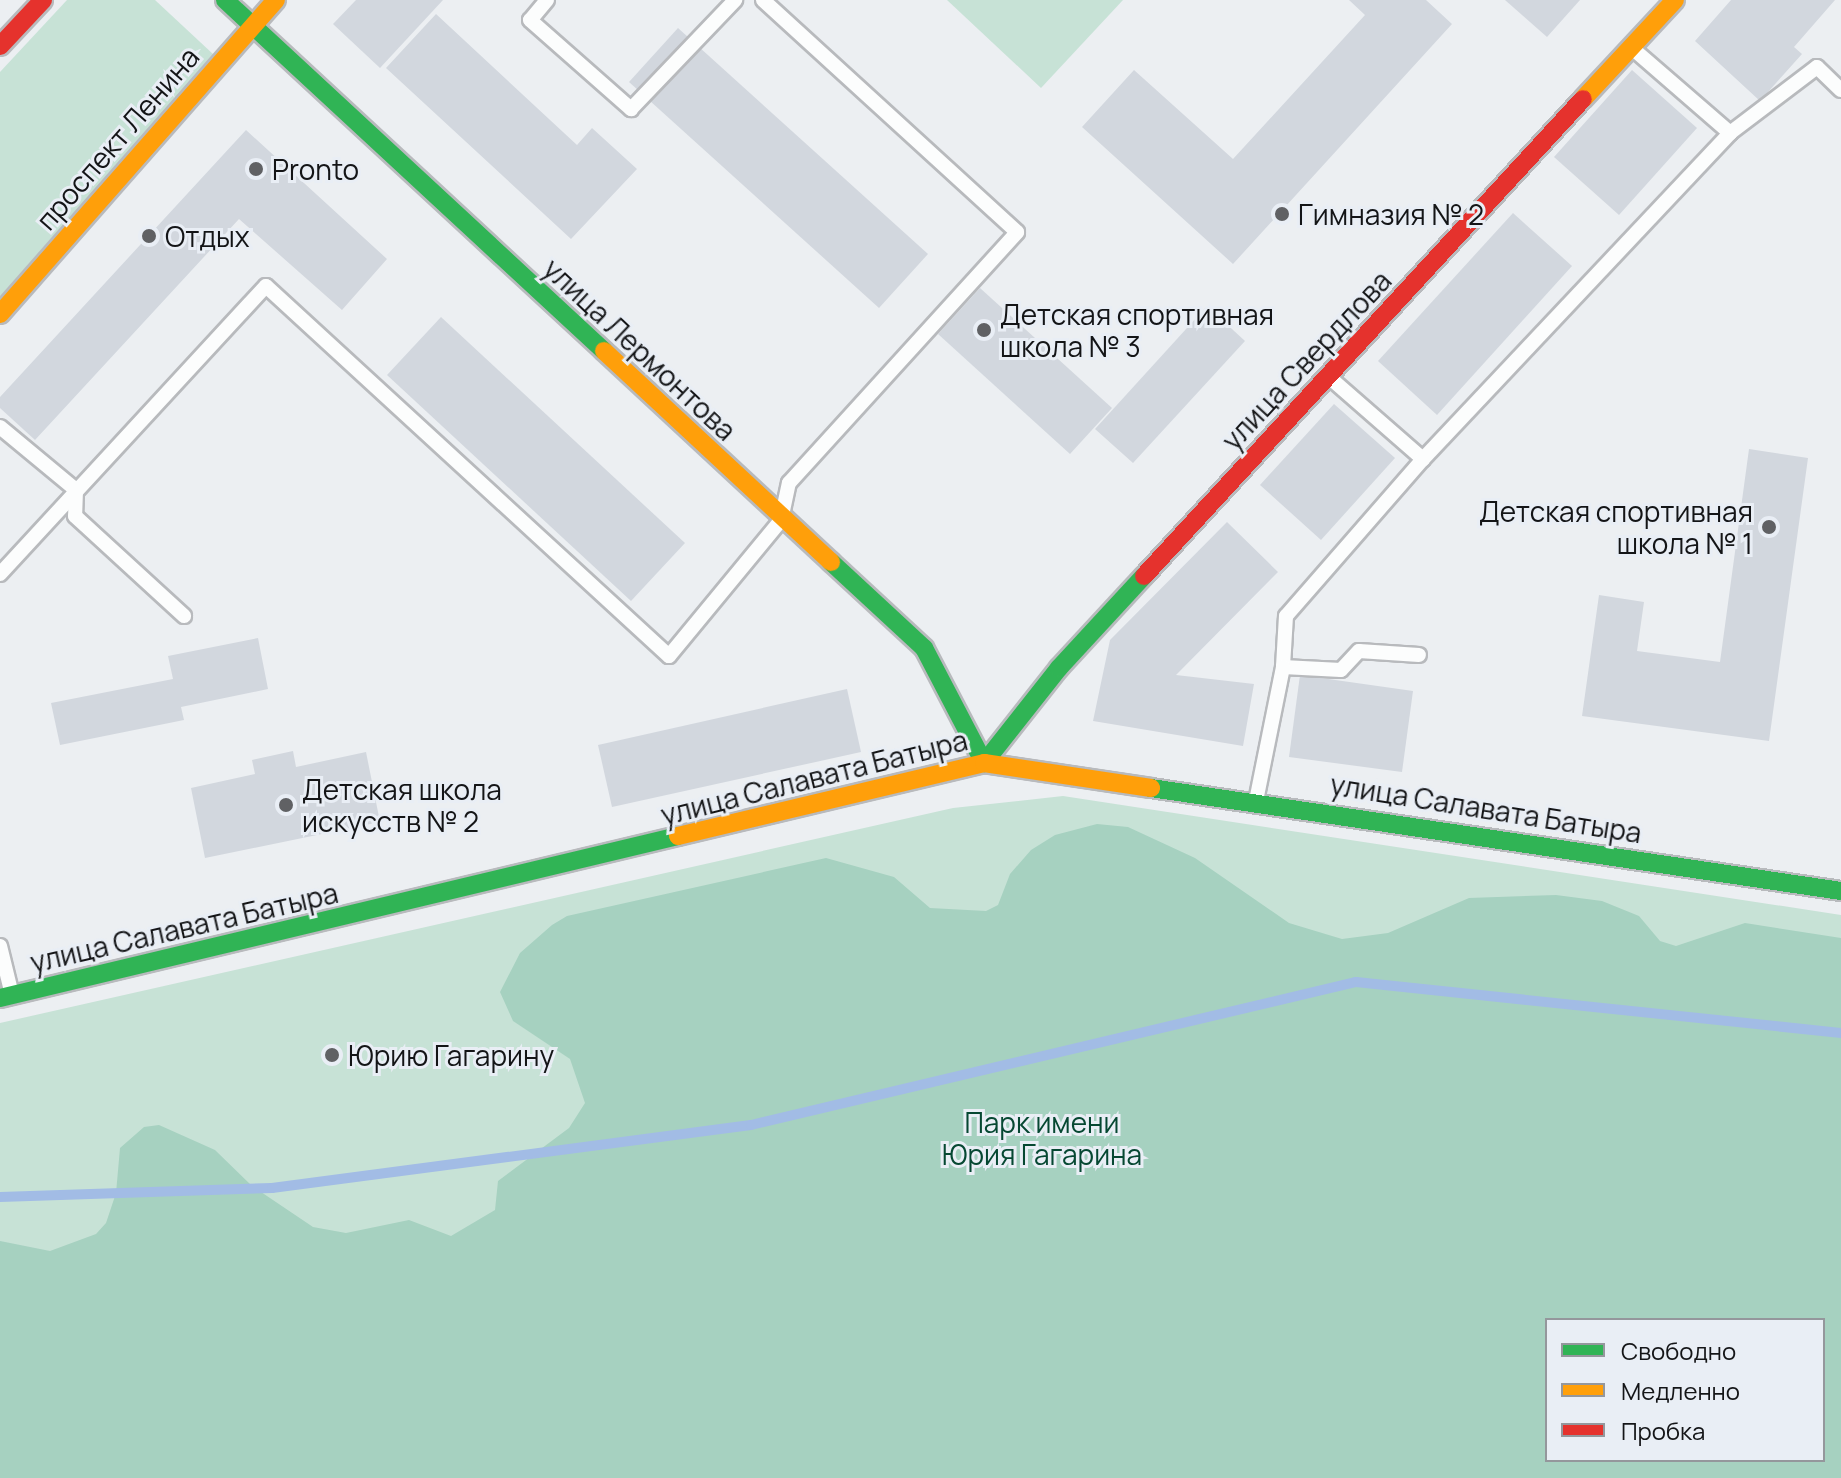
<!DOCTYPE html>
<html>
<head>
<meta charset="utf-8">
<style>
  body { margin:0 }
  #map { position:relative; width:1841px; height:1478px; overflow:hidden; background:#eceff2; font-family:Manrope,sans-serif }
  div>[style] { position:absolute }
  .green>* { inset:0; background:#c7e2d6 }
  .forest>* { inset:0; background:#a6d1c0 }
  .stream>* { height:10px; margin:-5px; padding:0 5px; transform-origin:5px; border-radius:5px; background:#a2bce5 }
  .building>* { inset:0; background:#d2d7de }
  .roads { filter:drop-shadow(2px 0 #b8babd) drop-shadow(-2px 0 #b8babd) drop-shadow(0 2px #b8babd) drop-shadow(0 -2px #b8babd) }
  .lane>* { height:14px; margin:-7px; padding:0 7px; transform-origin:7px; border-radius:7px; background:#fcfdfd }
  .fast>* { height:18px; margin:-9px; padding:0 9px; transform-origin:9px; border-radius:9px; background:#30b455 }
  .slow>* { height:18px; margin:-9px; padding:0 9px; transform-origin:9px; border-radius:9px; background:#ff9f0a }
  .jam>* { height:18px; margin:-9px; padding:0 9px; transform-origin:9px; border-radius:9px; background:#e5322d }
  .dots>* { width:22px; height:22px; translate:-50% -50%; box-sizing:border-box; border:4px solid #e9eef5; border-radius:50% }
  span { translate:-50% -50%; white-space:nowrap; text-align:center; line-height:1.15; -webkit-text-stroke:6px #e9eef5; paint-order:stroke }
  .street-label { font-size:28px; color:#141517 }
  .poi-label { font-size:28px; color:#141517 }
  .left { translate:0 -50%; text-align:left }
  .right { translate:-100% -50%; text-align:right }
  .park-label { font-size:28px; color:#064832 }
  .legend { position:absolute; left:1545px; top:1318px; width:280px; height:144px; box-sizing:border-box; background:#e9eef5; border:2px solid #94979c; margin:0; padding:10px 14px; list-style:none; font-size:24px; color:#141517 }
  .legend li { display:flex; align-items:center; gap:16px; height:40px }
  .legend b { width:40px; border:2px solid #94979c }
</style>
</head>
<body>
<div id="map">
  <div class="green">
    <div style="clip-path:polygon(67px 0,155px 0,228px 68px,0 311px,0 72px)"></div>
    <div style="clip-path:polygon(947px 0,1123px 0,1041px 88px)"></div>
    <div style="clip-path:polygon(evenodd,1063px 796px,1841px 915px,1841px 1478px,0 1478px,0 1023px,953px 808px,1063px 796px,1547px 1320px,1823px 1320px,1823px 1460px,1547px 1460px,1547px 1320px)"></div>
  </div>
  <div class="forest">
    <div style="clip-path:polygon(evenodd,1097px 824px,1128px 827px,1195px 858px,1289px 923px,1342px 939px,1388px 933px,1469px 898px,1556px 895px,1602px 901px,1639px 916px,1660px 941px,1676px 946px,1745px 923px,1841px 938px,1841px 1478px,0 1478px,0 1241px,50px 1251px,96px 1234px,106px 1223px,116px 1193px,120px 1148px,144px 1127px,159px 1125px,215px 1150px,252px 1186px,313px 1227px,346px 1233px,409px 1220px,451px 1236px,495px 1210px,498px 1181px,569px 1128px,585px 1103px,570px 1059px,513px 1021px,500px 992px,520px 953px,552px 925px,567px 916px,826px 858px,894px 877px,930px 908px,986px 911px,998px 905px,1010px 874px,1031px 850px,1055px 835px,1097px 824px,1547px 1320px,1823px 1320px,1823px 1460px,1547px 1460px,1547px 1320px)"></div>
  </div>
  <div class="stream">
    <div style="left:0;top:1197px;width:272px;rotate:-1.9deg"></div>
    <div style="left:272px;top:1188px;width:483px;rotate:-7.5deg"></div>
    <div style="left:751px;top:1125px;width:622px;rotate:-13.3deg"></div>
    <div style="left:1356px;top:982px;width:488px;rotate:6deg"></div>
  </div>
  <div class="building">
    <div style="clip-path:polygon(356px 0,443px 0,380px 68px,333px 24px)"></div>
    <div style="clip-path:polygon(1349px 0,1426px 0,1452px 24px,1233px 264px,1082px 127px,1134px 70px,1233px 159px,1365px 15px)"></div>
    <div style="clip-path:polygon(1505px 0,1580px 0,1547px 37px)"></div>
    <div style="clip-path:polygon(1731px 0,1835px 0,1794px 47px,1802px 54px,1760px 101px,1695px 41px)"></div>
    <div style="clip-path:polygon(436px 14px,577px 145px,592px 128px,637px 169px,571px 239px,386px 68px)"></div>
    <div style="clip-path:polygon(678px 28px,928px 254px,879px 308px,629px 82px)"></div>
    <div style="clip-path:polygon(1632px 70px,1697px 128px,1619px 215px,1554px 157px)"></div>
    <div style="clip-path:polygon(246px 130px,387px 259px,342px 310px,239px 219px,35px 440px,0 408px,0 397px)"></div>
    <div style="clip-path:polygon(1513px 213px,1572px 266px,1437px 415px,1378px 361px)"></div>
    <div style="clip-path:polygon(980px 288px,1112px 408px,1070px 454px,938px 334px)"></div>
    <div style="clip-path:polygon(1207px 306px,1245px 341px,1133px 463px,1095px 429px)"></div>
    <div style="clip-path:polygon(441px 317px,685px 543px,631px 601px,387px 375px)"></div>
    <div style="clip-path:polygon(1334px 404px,1395px 458px,1321px 540px,1260px 485px)"></div>
    <div style="clip-path:polygon(1749px 449px,1808px 458px,1769px 741px,1582px 716px,1599px 595px,1644px 602px,1637px 651px,1720px 662px)"></div>
    <div style="clip-path:polygon(1227px 522px,1278px 572px,1176px 675px,1254px 684px,1243px 746px,1093px 721px,1110px 640px)"></div>
    <div style="clip-path:polygon(258px 638px,268px 689px,181px 707px,184px 720px,60px 745px,51px 703px,173px 679px,168px 656px)"></div>
    <div style="clip-path:polygon(1300px 675px,1413px 691px,1402px 772px,1289px 757px)"></div>
    <div style="clip-path:polygon(847px 689px,861px 752px,612px 807px,598px 745px)"></div>
    <div style="clip-path:polygon(293px 751px,296px 767px,366px 752px,380px 822px,205px 858px,191px 788px,255px 774px,252px 760px)"></div>
  </div>
  <div class="roads">
    <div class="lane">
      <div style="left:547px;top:0;width:26px;rotate:130deg"></div>
      <div style="left:530px;top:20px;width:135px;rotate:41.4deg"></div>
      <div style="left:631px;top:109px;width:151px;rotate:-46.3deg"></div>
      <div style="left:1632px;top:48px;width:130px;rotate:40.9deg"></div>
      <div style="left:1730px;top:133px;width:109px;rotate:-37.2deg"></div>
      <div style="left:1817px;top:67px;width:33px;rotate:44deg"></div>
      <div style="left:1329px;top:377px;width:125px;rotate:41.1deg"></div>
      <div style="left:1423px;top:459px;width:208px;rotate:131.1deg"></div>
      <div style="left:1286px;top:616px;width:51px;rotate:93.4deg"></div>
      <div style="left:1283px;top:667px;width:58px;rotate:3deg"></div>
      <div style="left:1341px;top:670px;width:26px;rotate:-47deg"></div>
      <div style="left:1359px;top:651px;width:60px;rotate:3.8deg"></div>
      <div style="left:0;top:427px;width:99px;rotate:39.7deg"></div>
      <div style="left:76px;top:490px;width:26px;rotate:92deg"></div>
      <div style="left:75px;top:516px;width:148px;rotate:42.5deg"></div>
      <div style="left:1423px;top:459px;width:448px;rotate:-46.7deg"></div>
      <div style="left:0;top:574px;width:392px;rotate:-47.3deg"></div>
      <div style="left:266px;top:286px;width:547px;rotate:42.56deg"></div>
      <div style="left:669px;top:656px;width:176px;rotate:-50.5deg"></div>
      <div style="left:781px;top:520px;width:38px;rotate:-78deg"></div>
      <div style="left:789px;top:483px;width:339px;rotate:-47.7deg"></div>
      <div style="left:1017px;top:232px;width:344px;rotate:-137.6deg"></div>
      <div style="left:1256px;top:801px;width:137px;rotate:-78.6deg"></div>
      <div style="left:0;top:946px;width:50px;rotate:76.2deg"></div>
    </div>
    <div class="fast">
      <div style="left:225px;top:0;width:517px;rotate:42.8deg"></div>
      <div style="left:831px;top:562px;width:127px;rotate:42.8deg"></div>
      <div style="left:924px;top:648px;width:130px;rotate:62.4deg"></div>
      <div style="left:984px;top:763px;width:121px;rotate:-51.7deg"></div>
      <div style="left:1059px;top:668px;width:125px;rotate:-47.3deg"></div>
      <div style="left:1151px;top:788px;width:698px;rotate:8.49deg"></div>
      <div style="left:0;top:998px;width:697px;rotate:-13.44deg"></div>
    </div>
    <div class="slow">
      <div style="left:1583px;top:99px;width:135px;rotate:-47.1deg"></div>
      <div style="left:0;top:314px;width:418px;rotate:-48.7deg"></div>
      <div style="left:604px;top:351px;width:310px;rotate:42.9deg"></div>
      <div style="left:678px;top:836px;width:315px;rotate:-13.4deg"></div>
      <div style="left:984px;top:763px;width:169px;rotate:8.5deg"></div>
    </div>
    <div class="jam">
      <div style="left:0;top:46px;width:63px;rotate:-46.9deg"></div>
      <div style="left:1144px;top:576px;width:648px;rotate:-47.38deg"></div>
    </div>
  </div>
  <div class="dots">
    <div style="left:256px;top:169px;background:#606164"></div>
    <div style="left:1282px;top:214px;background:#606164"></div>
    <div style="left:149px;top:236px;background:#606164"></div>
    <div style="left:984px;top:330px;background:#606164"></div>
    <div style="left:1769px;top:527px;background:#606164"></div>
    <div style="left:286px;top:805px;background:#606164"></div>
    <div style="left:332px;top:1055px;background:#606164"></div>
  </div>
  <div class="street-label">
    <span style="left:117px;top:138px;rotate:-49deg">проспект Ленина</span>
    <span style="left:640px;top:349px;rotate:43deg">улица Лермонтова</span>
    <span style="left:1306px;top:360px;rotate:-47deg">улица Свердлова</span>
    <span style="left:814px;top:777px;rotate:-14deg">улица Салавата Батыра</span>
    <span style="left:1486px;top:808px;rotate:9deg">улица Салавата Батыра</span>
    <span style="left:184px;top:927px;rotate:-13deg">улица Салавата Батыра</span>
  </div>
  <div class="poi-label">
    <span class="left" style="left:272px;top:169px">Pronto</span>
    <span class="left" style="left:1298px;top:214px">Гимназия № 2</span>
    <span class="left" style="left:165px;top:236px">Отдых</span>
    <span class="left" style="left:1000px;top:330px">Детская спортивная<br>школа № 3</span>
    <span class="right" style="left:1753px;top:527px">Детская спортивная<br>школа № 1</span>
    <span class="left" style="left:302px;top:805px">Детская школа<br>искусств № 2</span>
    <span class="left" style="left:348px;top:1055px">Юрию Гагарину</span>
  </div>
  <div class="park-label">
    <span style="left:1042px;top:1138px">Парк имени<br>Юрия Гагарина</span>
  </div>
  <ul class="legend">
  <li><b style="height:10px;background:#30b455"></b>Свободно</li>
  <li><b style="height:10px;background:#ff9f0a"></b>Медленно</li>
  <li><b style="height:10px;background:#e5322d"></b>Пробка</li>
  </ul>
</div>
</body>
</html>
